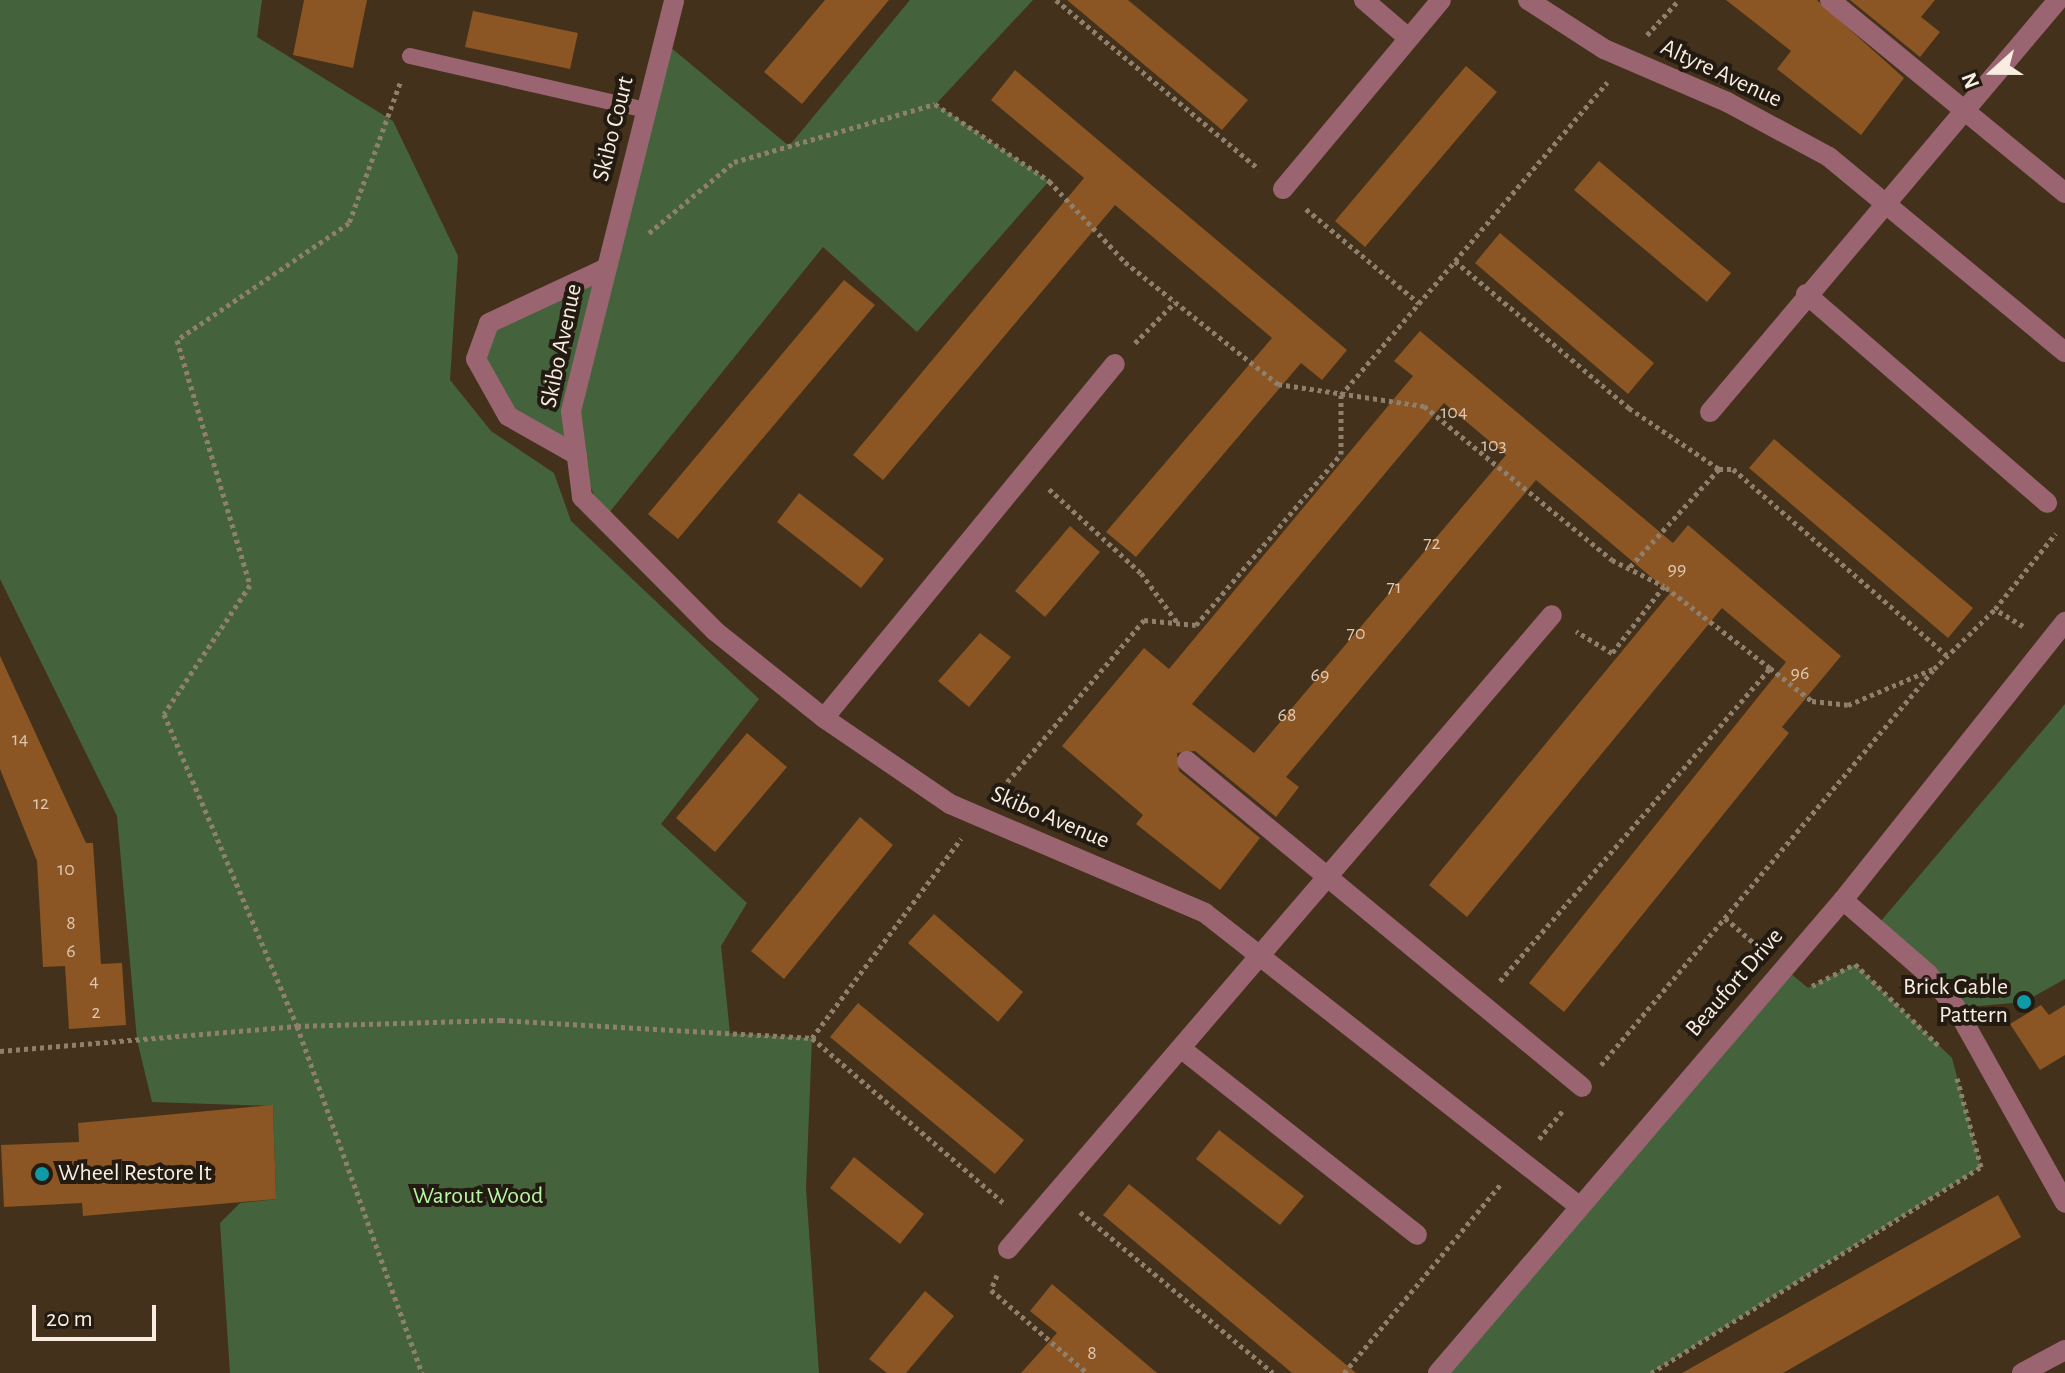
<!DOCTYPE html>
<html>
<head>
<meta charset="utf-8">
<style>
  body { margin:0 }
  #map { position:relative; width:2065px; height:1373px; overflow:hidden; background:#43311b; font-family:"Alegreya Sans",sans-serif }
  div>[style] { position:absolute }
  .green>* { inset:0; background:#44633c }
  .building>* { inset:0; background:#8b5623 }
  .path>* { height:5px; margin-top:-2.5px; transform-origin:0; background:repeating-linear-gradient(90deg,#8f806e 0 4px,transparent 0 8px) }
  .service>* { height:16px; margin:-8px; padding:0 8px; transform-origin:8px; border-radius:8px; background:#9a6570 }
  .minor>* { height:20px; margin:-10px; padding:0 10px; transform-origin:10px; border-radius:10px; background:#9a6570 }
  .tertiary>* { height:20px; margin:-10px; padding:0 10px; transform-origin:10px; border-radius:10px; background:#9a6570 }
  .dots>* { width:22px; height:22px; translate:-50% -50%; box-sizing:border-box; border:4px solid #231b11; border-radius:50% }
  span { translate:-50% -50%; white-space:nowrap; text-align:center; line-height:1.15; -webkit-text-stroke:8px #231b11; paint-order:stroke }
  .number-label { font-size:20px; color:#ddc7b1 }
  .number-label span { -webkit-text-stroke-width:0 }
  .street-label { font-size:24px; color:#f8ede0 }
  .poi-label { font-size:24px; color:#f8ede0 }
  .right { translate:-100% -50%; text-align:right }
  .left { translate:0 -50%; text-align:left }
  .park-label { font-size:24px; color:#b7f8a7 }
  .north { position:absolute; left:1953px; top:32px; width:80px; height:80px; -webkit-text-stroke:6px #231b11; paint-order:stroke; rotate:249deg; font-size:22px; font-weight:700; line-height:32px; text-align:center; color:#f8ede0 }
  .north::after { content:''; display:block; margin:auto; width:28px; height:36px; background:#f8ede0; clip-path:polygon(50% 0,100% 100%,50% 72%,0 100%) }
  .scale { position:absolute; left:32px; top:1305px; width:124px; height:36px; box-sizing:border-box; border:4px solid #f8ede0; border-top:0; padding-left:10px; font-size:24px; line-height:28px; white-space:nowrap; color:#f8ede0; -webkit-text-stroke:6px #231b11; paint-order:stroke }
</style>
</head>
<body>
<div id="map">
  <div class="green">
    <div style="clip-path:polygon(0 0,262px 0,257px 37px,393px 121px,458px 256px,450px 380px,491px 431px,554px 473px,571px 521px,759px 699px,661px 824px,747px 903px,721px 946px,730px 1033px,812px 1038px,806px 1189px,819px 1373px,230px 1373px,220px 1223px,240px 1203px,276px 1199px,273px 1106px,152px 1102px,137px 1040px,117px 816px,0 579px)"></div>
    <div style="clip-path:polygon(910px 0,1033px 0,936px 104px,1049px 181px,917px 332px,823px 247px,604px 519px,577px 455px,508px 416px,476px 359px,489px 323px,605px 269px,663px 41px,789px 146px)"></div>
    <div style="clip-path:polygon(2065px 704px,2065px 979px,2024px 1002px,1956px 1008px,1875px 928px)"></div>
    <div style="clip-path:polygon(1855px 964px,1952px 1058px,1981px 1167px,1651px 1373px,1438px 1373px,1783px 967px,1808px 988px)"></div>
  </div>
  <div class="building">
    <div style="clip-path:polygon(304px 0,367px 0,353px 68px,293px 55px)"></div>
    <div style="clip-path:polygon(825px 0,889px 0,802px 104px,764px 72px)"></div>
    <div style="clip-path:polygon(1067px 0,1128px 0,1248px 100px,1222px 130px)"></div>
    <div style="clip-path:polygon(1726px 0,1817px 0,1904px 78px,1861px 135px,1777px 69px,1791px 51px)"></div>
    <div style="clip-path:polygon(1850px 0,1935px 0,1921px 17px,1940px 32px,1920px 57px)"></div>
    <div style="clip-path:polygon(473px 11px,578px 33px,570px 69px,465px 47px)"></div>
    <div style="clip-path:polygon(1466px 66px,1497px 92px,1365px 247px,1335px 221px)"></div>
    <div style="clip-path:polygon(1015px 70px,1347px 350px,1322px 380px,1301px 363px,1136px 557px,1106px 532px,1272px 338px,1115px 205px,883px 480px,853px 455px,1084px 178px,991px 100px)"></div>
    <div style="clip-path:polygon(1599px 161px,1731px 273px,1707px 302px,1574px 190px)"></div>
    <div style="clip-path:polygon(1500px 233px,1654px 363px,1628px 394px,1475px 263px)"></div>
    <div style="clip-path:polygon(844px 280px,875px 305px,678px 539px,648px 514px)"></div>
    <div style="clip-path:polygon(evenodd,1420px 331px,1673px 543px,1688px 525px,1841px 656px,1782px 727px,1789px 733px,1564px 1012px,1529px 983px,1786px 662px,1722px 608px,1467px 917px,1429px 885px,1670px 593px,1536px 480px,1286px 777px,1299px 787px,1276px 817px,1195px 751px,1177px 753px,1179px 771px,1260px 838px,1220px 890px,1136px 824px,1143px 815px,1062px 746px,1144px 648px,1169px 669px,1413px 376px,1394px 361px,1420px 331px,1444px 403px,1506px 455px,1254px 753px,1192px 704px,1444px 403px)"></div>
    <div style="clip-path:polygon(1774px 439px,1973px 608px,1948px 638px,1749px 468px)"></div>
    <div style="clip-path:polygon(799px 493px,884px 559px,861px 588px,777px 522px)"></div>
    <div style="clip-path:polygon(1070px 526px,1100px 552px,1045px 617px,1015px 591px)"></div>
    <div style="clip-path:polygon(980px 633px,1011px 657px,969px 707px,938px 681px)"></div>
    <div style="clip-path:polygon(0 656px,86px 843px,93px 843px,101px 964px,122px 963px,126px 1025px,69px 1029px,65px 966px,43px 967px,37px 861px,0 769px)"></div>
    <div style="clip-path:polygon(747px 733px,787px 767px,715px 852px,676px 818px)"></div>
    <div style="clip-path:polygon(860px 817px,893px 845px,784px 979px,751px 951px)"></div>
    <div style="clip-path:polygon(934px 914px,1023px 992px,998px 1022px,908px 943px)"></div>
    <div style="clip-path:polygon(858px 1003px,1024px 1140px,995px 1174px,830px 1037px)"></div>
    <div style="clip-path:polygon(2041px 1005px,2049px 1015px,2065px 1005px,2065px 1055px,2040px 1070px,2010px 1024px)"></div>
    <div style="clip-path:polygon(273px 1105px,276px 1199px,83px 1216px,82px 1203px,4px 1207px,1px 1145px,79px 1142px,78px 1123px)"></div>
    <div style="clip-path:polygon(1219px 1130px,1304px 1196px,1280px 1225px,1196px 1159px)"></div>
    <div style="clip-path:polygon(854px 1157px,924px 1214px,900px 1244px,830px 1188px)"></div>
    <div style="clip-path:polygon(1129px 1184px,1156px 1206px,1356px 1373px,1292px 1373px,1103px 1215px)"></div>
    <div style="clip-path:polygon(1998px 1195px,2021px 1237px,1783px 1373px,1682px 1373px)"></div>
    <div style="clip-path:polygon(1052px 1284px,1157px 1373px,1021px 1373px,1057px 1333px,1030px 1311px)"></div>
    <div style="clip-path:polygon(925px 1291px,954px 1316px,906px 1373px,887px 1373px,869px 1359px)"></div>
  </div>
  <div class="path">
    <div style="left:1056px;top:0;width:264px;rotate:39.8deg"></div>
    <div style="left:1647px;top:35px;width:47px;rotate:-47.6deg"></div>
    <div style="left:400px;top:83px;width:149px;rotate:110deg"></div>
    <div style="left:349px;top:223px;width:208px;rotate:145.8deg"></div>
    <div style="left:177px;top:340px;width:256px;rotate:73.4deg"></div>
    <div style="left:250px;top:585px;width:155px;rotate:123.7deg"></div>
    <div style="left:164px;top:714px;width:339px;rotate:66.9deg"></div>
    <div style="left:297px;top:1026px;width:369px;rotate:70.2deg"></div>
    <div style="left:1306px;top:209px;width:147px;rotate:39.8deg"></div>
    <div style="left:649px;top:233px;width:111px;rotate:-39.9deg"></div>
    <div style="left:734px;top:162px;width:209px;rotate:-16.1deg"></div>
    <div style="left:935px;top:104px;width:138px;rotate:34deg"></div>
    <div style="left:1049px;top:181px;width:111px;rotate:46.8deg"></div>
    <div style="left:1125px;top:262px;width:196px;rotate:38.6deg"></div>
    <div style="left:1278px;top:384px;width:148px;rotate:8.6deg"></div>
    <div style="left:1424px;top:406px;width:243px;rotate:39.3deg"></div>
    <div style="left:1612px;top:560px;width:58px;rotate:26.6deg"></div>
    <div style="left:1455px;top:261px;width:228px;rotate:40.2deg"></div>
    <div style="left:1629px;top:408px;width:109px;rotate:34.1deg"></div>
    <div style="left:1719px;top:469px;width:134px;rotate:132.3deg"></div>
    <div style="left:1135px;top:343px;width:57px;rotate:-45.7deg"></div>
    <div style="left:1719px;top:469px;width:14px"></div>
    <div style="left:1733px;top:469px;width:284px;rotate:41.1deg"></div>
    <div style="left:1049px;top:489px;width:125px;rotate:42.4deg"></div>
    <div style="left:1141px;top:573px;width:61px;rotate:53.7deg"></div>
    <div style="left:2023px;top:626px;width:33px;rotate:-149deg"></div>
    <div style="left:1995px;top:609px;width:97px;rotate:-51.2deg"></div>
    <div style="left:1770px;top:668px;width:53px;rotate:38.2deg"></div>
    <div style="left:1812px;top:701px;width:36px;rotate:6deg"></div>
    <div style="left:1848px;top:705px;width:92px;rotate:-23deg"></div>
    <div style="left:997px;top:794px;width:228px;rotate:-49.8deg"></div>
    <div style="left:1144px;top:620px;width:52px;rotate:5.5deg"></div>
    <div style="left:1196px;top:625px;width:224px;rotate:-49.7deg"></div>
    <div style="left:1341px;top:454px;width:59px;rotate:-90deg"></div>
    <div style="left:1341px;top:395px;width:411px;rotate:-49.6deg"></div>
    <div style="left:1725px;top:918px;width:48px;rotate:40.7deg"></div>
    <div style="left:1500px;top:981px;width:413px;rotate:-49.2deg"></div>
    <div style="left:1770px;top:668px;width:134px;rotate:-142.3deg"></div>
    <div style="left:1664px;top:586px;width:85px;rotate:127.8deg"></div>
    <div style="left:1612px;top:653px;width:42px;rotate:-148.6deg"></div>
    <div style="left:1812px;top:986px;width:48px;rotate:-27.1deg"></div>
    <div style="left:1855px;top:964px;width:117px;rotate:44.3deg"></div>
    <div style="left:812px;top:1038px;width:255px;rotate:40.7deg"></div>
    <div style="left:0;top:1051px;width:298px;rotate:-4.8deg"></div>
    <div style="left:297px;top:1026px;width:204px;rotate:-1.7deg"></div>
    <div style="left:501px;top:1020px;width:312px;rotate:3.3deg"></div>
    <div style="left:812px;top:1038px;width:249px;rotate:-53.2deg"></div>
    <div style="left:1601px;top:1065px;width:517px;rotate:-49.94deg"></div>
    <div style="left:1934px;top:669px;width:86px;rotate:-44.5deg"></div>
    <div style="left:1539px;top:1139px;width:38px;rotate:-50deg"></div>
    <div style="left:1080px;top:1212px;width:251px;rotate:39.8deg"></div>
    <div style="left:997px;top:1275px;width:16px;rotate:112deg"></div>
    <div style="left:991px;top:1290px;width:127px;rotate:40.8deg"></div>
    <div style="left:1344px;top:1373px;width:247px;rotate:-50.3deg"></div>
    <div style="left:1651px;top:1373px;width:389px;rotate:-32deg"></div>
    <div style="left:1981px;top:1167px;width:92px;rotate:-105.1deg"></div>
  </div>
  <div class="service">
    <div style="left:410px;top:56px;width:242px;rotate:12.9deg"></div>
  </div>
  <div class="minor">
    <div style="left:1364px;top:0;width:57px;rotate:40.7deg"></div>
    <div style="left:1528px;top:0;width:90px;rotate:32.8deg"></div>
    <div style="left:1604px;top:49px;width:134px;rotate:23.3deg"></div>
    <div style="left:1727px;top:102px;width:116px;rotate:28.3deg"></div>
    <div style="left:1829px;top:157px;width:306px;rotate:39.6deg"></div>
    <div style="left:1830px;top:0;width:304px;rotate:39.4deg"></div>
    <div style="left:674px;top:1px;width:423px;rotate:104.1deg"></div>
    <div style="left:571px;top:411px;width:87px;rotate:82.7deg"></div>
    <div style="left:582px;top:497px;width:189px;rotate:45.2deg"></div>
    <div style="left:715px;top:631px;width:139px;rotate:38.6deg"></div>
    <div style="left:824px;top:718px;width:153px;rotate:34.3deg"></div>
    <div style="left:950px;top:804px;width:277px;rotate:23.1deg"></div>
    <div style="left:1205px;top:913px;width:474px;rotate:38.1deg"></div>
    <div style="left:1283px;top:189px;width:246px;rotate:-50.1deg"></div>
    <div style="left:1806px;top:294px;width:319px;rotate:40.9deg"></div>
    <div style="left:1710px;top:412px;width:539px;rotate:-49.81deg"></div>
    <div style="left:577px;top:455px;width:79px;rotate:-150.5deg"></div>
    <div style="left:508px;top:416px;width:65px;rotate:-119.3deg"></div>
    <div style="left:476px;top:359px;width:38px;rotate:-70deg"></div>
    <div style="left:489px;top:323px;width:128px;rotate:-25deg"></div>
    <div style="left:824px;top:718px;width:458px;rotate:-50.6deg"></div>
    <div style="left:1187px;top:761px;width:512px;rotate:39.53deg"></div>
    <div style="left:1843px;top:900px;width:113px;rotate:41deg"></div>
    <div style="left:1928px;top:974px;width:44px;rotate:50.5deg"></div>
    <div style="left:1956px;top:1008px;width:223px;rotate:60.8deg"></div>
    <div style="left:1183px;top:1050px;width:298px;rotate:38.3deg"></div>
    <div style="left:1008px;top:1249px;width:835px;rotate:-49.37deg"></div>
    <div style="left:2022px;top:1373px;width:49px;rotate:-28.1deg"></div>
  </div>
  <div class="tertiary">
    <div style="left:1438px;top:1373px;width:623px;rotate:-49.43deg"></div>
    <div style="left:1843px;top:900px;width:356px;rotate:-51.4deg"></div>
  </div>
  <div class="dots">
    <div style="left:2024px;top:1002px;background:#0f9aa8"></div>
    <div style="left:42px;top:1174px;background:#0f9aa8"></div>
  </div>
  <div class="number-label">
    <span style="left:1454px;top:412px">104</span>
    <span style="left:1494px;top:445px">103</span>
    <span style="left:1432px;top:543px">72</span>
    <span style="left:1677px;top:569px">99</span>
    <span style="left:1394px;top:587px">71</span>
    <span style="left:1356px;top:633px">70</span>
    <span style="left:1800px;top:673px">96</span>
    <span style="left:1320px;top:675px">69</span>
    <span style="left:1287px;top:715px">68</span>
    <span style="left:20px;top:739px">14</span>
    <span style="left:41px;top:803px">12</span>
    <span style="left:66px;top:869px">10</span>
    <span style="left:71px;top:923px">8</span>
    <span style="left:71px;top:951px">6</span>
    <span style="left:94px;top:981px">4</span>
    <span style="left:96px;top:1012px">2</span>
    <span style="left:1092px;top:1353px">8</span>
  </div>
  <div class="street-label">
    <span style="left:1721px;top:74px;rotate:25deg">Altyre Avenue</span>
    <span style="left:614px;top:129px;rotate:-76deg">Skibo Court</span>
    <span style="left:562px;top:346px;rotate:-78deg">Skibo Avenue</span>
    <span style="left:1050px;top:818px;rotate:23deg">Skibo Avenue</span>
    <span style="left:1735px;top:983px;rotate:-49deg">Beaufort Drive</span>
  </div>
  <div class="poi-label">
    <span class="right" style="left:2008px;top:1002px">Brick Gable<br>Pattern</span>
    <span class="left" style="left:58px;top:1174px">Wheel Restore It</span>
  </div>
  <div class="park-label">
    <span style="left:478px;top:1197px">Warout Wood</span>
  </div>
  <div class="north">N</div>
  <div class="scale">20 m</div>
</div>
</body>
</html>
